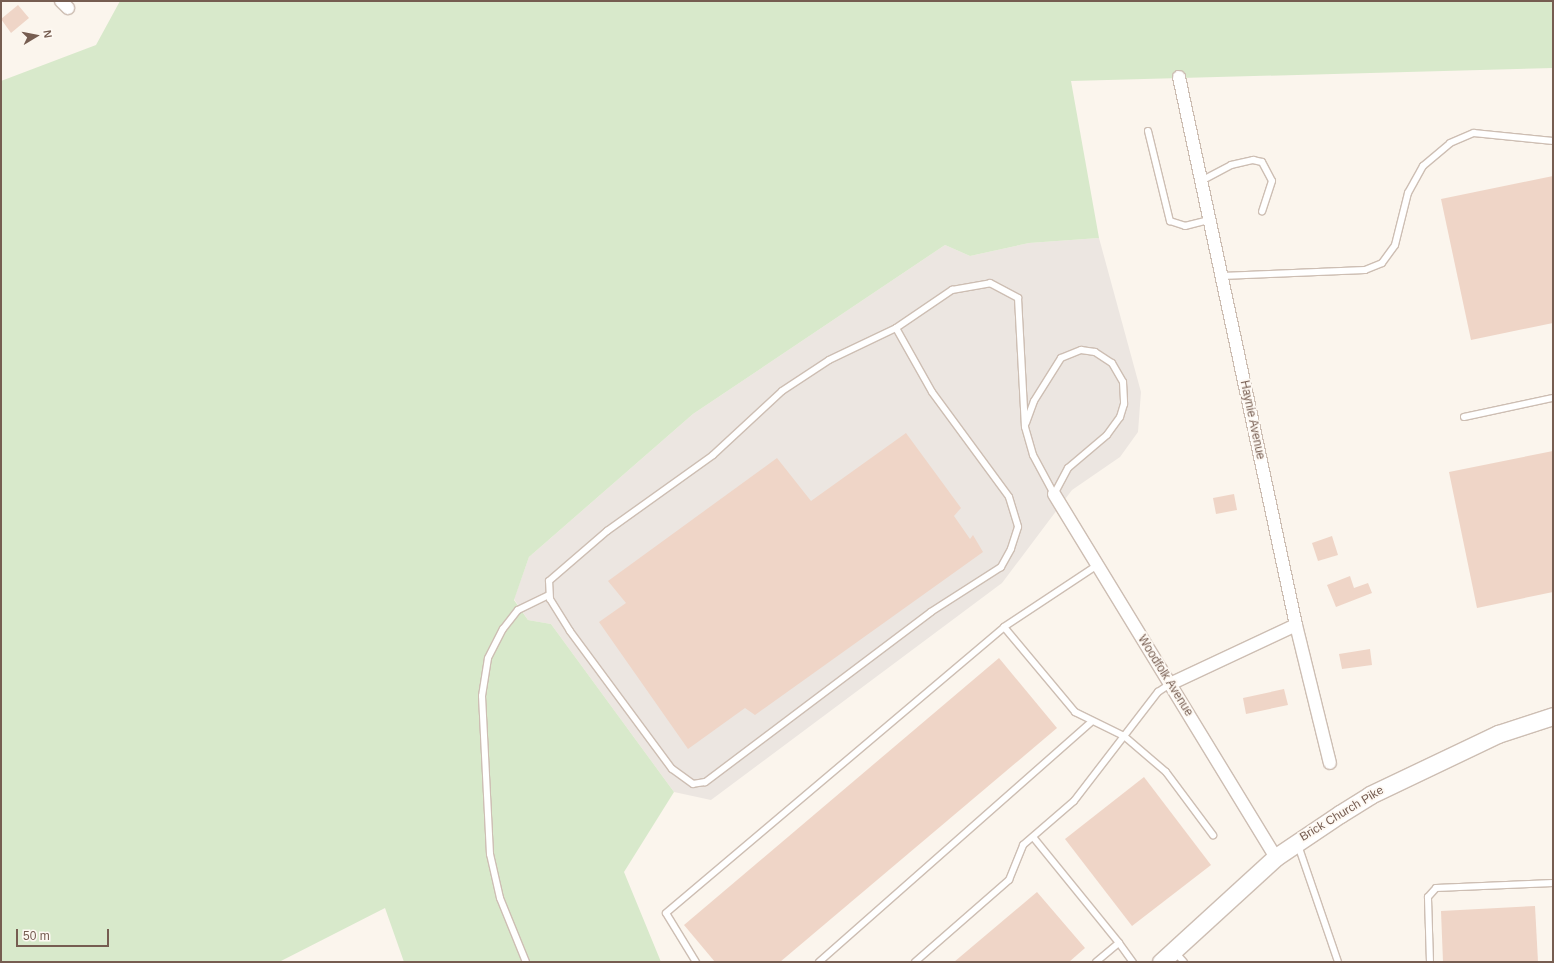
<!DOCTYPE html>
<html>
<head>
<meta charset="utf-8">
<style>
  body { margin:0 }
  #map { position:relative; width:1554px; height:963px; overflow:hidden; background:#fbf5ed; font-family:Helvetica,sans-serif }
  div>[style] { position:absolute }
  .industrial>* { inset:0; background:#ece6e1 }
  .green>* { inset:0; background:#d8e9cb }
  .building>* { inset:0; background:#efd5c7 }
  .roads { filter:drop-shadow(1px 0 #cdbeb3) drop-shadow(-1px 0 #cdbeb3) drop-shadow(0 1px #cdbeb3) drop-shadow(0 -1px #cdbeb3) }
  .service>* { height:6px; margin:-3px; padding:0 3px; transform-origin:3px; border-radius:3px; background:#fff }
  .minor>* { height:12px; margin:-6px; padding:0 6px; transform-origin:6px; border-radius:6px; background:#fff }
  .secondary>* { height:17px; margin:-8.5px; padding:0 8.5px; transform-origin:8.5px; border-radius:8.5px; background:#fff }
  span { translate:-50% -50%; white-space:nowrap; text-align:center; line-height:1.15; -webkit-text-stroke:3.5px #fef9f3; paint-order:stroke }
  .street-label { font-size:12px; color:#765d51 }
  .frame { position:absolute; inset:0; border:2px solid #765d51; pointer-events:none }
  .north { position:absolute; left:16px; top:16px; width:40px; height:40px; -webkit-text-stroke:3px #fef9f3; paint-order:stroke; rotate:80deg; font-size:11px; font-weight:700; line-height:16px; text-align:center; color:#765d51 }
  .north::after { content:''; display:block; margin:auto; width:14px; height:18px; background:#765d51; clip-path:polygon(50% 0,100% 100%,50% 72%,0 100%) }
  .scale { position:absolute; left:16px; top:929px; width:93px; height:18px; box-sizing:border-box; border:2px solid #765d51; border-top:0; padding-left:5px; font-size:12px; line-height:14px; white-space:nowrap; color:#765d51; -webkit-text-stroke:3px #fef9f3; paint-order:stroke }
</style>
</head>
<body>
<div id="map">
  <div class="industrial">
    <div style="clip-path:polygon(1099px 238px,1141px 392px,1138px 432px,1120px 457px,1072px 490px,1002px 583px,711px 800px,674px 792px,551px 624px,528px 620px,514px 599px,529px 557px,693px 414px,945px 245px,970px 256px,1029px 243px)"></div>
  </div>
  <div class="green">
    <div style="clip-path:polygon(120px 1px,1553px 1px,1553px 68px,1071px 81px,1099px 238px,1029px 243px,970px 256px,945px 245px,693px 414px,529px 557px,514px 600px,528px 620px,551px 624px,674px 792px,624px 872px,661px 962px,404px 962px,385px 908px,279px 962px,1px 962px,1px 81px,96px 45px)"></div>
  </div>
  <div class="building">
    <div style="clip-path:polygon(18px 5px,29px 18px,11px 33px,1px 19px)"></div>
    <div style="clip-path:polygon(1553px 176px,1553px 323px,1471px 340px,1441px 199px)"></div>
    <div style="clip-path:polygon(906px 433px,961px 508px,954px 516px,970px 539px,973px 535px,983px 552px,755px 715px,745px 708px,688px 749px,599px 622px,626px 603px,608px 581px,777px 458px,811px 501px)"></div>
    <div style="clip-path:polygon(1553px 451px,1553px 592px,1477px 608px,1449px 472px)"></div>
    <div style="clip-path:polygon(1234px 494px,1237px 510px,1216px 514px,1213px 498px)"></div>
    <div style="clip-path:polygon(1332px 536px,1338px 555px,1318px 561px,1312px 543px)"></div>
    <div style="clip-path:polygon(1350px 576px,1354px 588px,1368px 583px,1372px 593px,1336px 607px,1327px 585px)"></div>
    <div style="clip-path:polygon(1370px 649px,1372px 665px,1342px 669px,1339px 654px)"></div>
    <div style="clip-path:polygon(999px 658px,1057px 728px,780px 962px,715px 962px,684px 925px)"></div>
    <div style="clip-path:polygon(1284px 689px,1288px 705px,1246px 714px,1243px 698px)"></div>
    <div style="clip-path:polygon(1144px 777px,1211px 865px,1132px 926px,1065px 839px)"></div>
    <div style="clip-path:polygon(1037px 892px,1085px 948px,1069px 962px,954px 962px)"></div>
    <div style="clip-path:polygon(1535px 906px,1538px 962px,1443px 962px,1441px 911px)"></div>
  </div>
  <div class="roads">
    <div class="service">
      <div style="left:1148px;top:131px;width:93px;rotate:76.3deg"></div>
      <div style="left:1170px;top:221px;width:16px;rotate:18deg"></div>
      <div style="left:1185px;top:226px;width:25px;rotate:-14deg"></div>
      <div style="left:1201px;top:181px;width:34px;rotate:-28deg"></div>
      <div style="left:1231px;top:165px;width:23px;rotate:-13deg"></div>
      <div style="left:1253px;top:160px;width:9px;rotate:13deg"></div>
      <div style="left:1262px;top:162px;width:21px;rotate:62deg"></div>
      <div style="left:1272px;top:181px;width:32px;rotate:108deg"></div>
      <div style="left:1222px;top:276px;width:143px;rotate:-2.4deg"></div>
      <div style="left:1365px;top:270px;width:18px;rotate:-22deg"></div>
      <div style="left:1382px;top:263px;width:22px;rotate:-54deg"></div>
      <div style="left:1395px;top:245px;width:54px;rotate:-76deg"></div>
      <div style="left:1408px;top:193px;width:31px;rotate:-61deg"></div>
      <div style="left:1423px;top:166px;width:35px;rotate:-40deg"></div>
      <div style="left:1450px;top:143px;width:26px;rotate:-23deg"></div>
      <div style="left:1474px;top:133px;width:79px;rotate:5.8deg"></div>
      <div style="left:896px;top:328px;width:73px;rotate:60.6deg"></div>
      <div style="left:932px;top:392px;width:130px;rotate:53.7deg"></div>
      <div style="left:1009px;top:497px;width:31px;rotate:73deg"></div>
      <div style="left:1018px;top:527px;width:23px;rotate:108deg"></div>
      <div style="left:1011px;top:549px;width:21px;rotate:119deg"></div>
      <div style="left:1001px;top:567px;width:83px;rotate:147.3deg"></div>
      <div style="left:931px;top:612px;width:283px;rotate:143deg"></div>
      <div style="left:705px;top:782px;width:12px;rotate:171deg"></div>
      <div style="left:693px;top:784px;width:26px;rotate:-144deg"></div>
      <div style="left:672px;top:769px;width:172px;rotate:-126.5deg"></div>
      <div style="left:570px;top:631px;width:38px;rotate:-122deg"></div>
      <div style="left:550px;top:599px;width:18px;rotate:-93deg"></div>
      <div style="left:549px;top:581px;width:77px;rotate:-40.8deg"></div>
      <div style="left:607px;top:531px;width:130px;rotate:-35.6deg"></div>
      <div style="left:713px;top:455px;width:94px;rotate:-42.8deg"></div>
      <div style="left:782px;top:391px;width:56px;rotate:-33.4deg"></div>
      <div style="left:829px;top:360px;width:74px;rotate:-25.5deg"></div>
      <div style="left:896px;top:328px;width:68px;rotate:-34.2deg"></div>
      <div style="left:952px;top:290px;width:39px;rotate:-10deg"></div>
      <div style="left:990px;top:283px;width:32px;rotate:28deg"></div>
      <div style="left:1018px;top:298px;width:129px;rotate:86.9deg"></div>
      <div style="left:1025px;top:427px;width:29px;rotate:74deg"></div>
      <div style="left:1033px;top:455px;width:44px;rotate:61.7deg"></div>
      <div style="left:1464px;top:417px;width:91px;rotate:-12.1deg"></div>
      <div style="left:1026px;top:423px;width:23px;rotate:-70deg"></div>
      <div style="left:1034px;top:401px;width:51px;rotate:-57.9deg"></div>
      <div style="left:1061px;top:358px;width:22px;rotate:-22deg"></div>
      <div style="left:1081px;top:350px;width:14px;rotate:8deg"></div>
      <div style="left:1095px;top:352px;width:20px;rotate:33deg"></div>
      <div style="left:1112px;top:363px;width:22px;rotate:60deg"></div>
      <div style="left:1123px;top:382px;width:22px;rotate:87deg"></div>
      <div style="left:1124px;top:404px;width:14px;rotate:107deg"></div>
      <div style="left:1120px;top:417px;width:22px;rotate:126deg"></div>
      <div style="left:1107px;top:435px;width:51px;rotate:139.8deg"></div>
      <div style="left:1068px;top:468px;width:30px;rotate:118deg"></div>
      <div style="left:1096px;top:566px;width:110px;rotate:146.5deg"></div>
      <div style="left:1004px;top:627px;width:111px;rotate:50.1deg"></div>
      <div style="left:1075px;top:712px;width:55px;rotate:26.1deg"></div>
      <div style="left:1124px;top:736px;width:55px;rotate:40.6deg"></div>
      <div style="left:1166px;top:772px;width:79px;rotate:53.3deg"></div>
      <div style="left:1033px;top:837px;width:136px;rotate:50.9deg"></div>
      <div style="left:1298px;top:845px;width:124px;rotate:71.1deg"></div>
      <div style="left:1175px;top:952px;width:13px;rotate:48deg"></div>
      <div style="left:526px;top:962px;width:69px;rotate:-112.1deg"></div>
      <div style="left:500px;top:898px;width:45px;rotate:-102.8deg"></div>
      <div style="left:490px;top:854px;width:158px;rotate:-92.9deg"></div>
      <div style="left:482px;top:696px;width:38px;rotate:-81deg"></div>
      <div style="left:488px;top:658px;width:33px;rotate:-63deg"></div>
      <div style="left:503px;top:629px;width:24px;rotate:-52deg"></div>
      <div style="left:518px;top:610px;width:34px;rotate:-26deg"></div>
      <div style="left:696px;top:962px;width:57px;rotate:-121.5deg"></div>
      <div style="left:666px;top:913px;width:443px;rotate:-40.2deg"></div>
      <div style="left:819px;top:962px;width:364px;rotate:-41.4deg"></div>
      <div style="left:915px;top:962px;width:125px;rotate:-41.1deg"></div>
      <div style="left:1009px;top:880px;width:38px;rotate:-68deg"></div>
      <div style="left:1023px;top:845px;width:67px;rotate:-40.8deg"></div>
      <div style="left:1074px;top:801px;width:138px;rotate:-52.4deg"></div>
      <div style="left:1158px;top:692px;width:14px;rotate:-34deg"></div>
      <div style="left:1096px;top:962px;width:30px;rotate:-40deg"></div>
      <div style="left:1119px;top:943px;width:24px;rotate:54deg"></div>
      <div style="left:1430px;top:962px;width:65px;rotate:-91.8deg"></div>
      <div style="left:1428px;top:897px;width:12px;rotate:-48deg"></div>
      <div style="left:1436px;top:888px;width:117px;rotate:-2.4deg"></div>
    </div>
    <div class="minor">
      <div style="left:61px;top:1px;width:10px;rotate:45deg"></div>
      <div style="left:1179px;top:77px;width:560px;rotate:77.95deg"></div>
      <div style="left:1296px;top:625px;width:142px;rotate:76.2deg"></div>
      <div style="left:1054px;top:494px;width:426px;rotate:58.6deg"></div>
      <div style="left:1170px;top:684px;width:139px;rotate:-25.1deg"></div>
    </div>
    <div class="secondary">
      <div style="left:1161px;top:962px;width:156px;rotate:-42.4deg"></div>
      <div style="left:1276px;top:857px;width:77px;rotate:-33.9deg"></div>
      <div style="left:1340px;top:814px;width:36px;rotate:-32deg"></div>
      <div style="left:1370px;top:795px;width:142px;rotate:-25.5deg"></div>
      <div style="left:1498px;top:734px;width:58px;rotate:-18.1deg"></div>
    </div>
  </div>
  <div class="street-label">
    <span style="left:1252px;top:420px;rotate:78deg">Haynie Avenue</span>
    <span style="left:1165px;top:676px;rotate:58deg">Woodfolk Avenue</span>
    <span style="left:1342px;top:814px;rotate:-31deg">Brick Church Pike</span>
  </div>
  <div class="frame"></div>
  <div class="north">N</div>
  <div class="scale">50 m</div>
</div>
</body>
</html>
